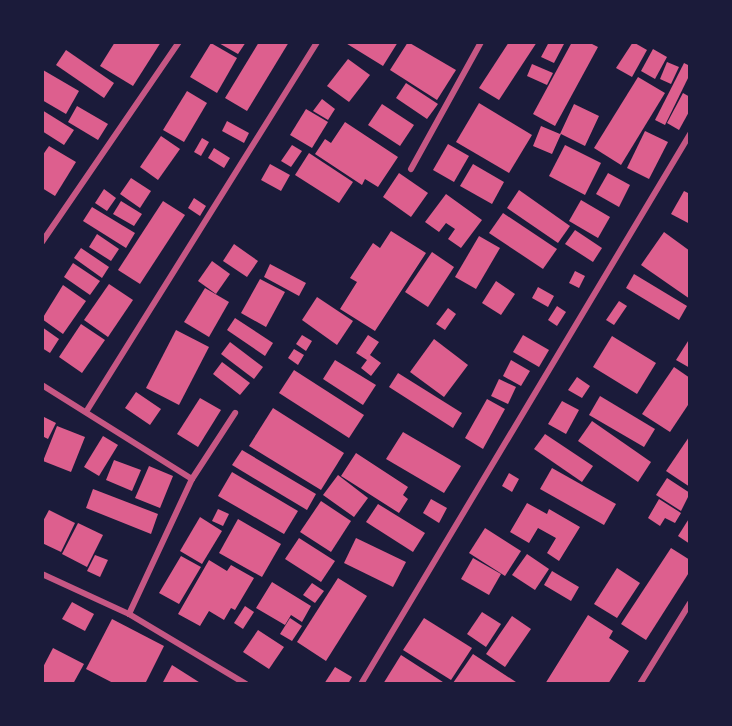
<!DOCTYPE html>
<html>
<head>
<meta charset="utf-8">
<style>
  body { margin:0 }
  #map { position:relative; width:732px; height:726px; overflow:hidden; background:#1b1b3a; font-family:"Varela Round",sans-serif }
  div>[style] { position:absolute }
  .building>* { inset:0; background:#dd5f8e }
  .minor>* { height:6px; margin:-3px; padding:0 3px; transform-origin:3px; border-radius:3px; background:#c65784 }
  span { translate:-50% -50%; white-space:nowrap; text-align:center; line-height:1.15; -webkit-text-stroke:5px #1b1b3a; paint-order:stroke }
  .frame { position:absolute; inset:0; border:44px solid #1b1b3a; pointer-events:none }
</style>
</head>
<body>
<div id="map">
  <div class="building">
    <div style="clip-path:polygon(115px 42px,161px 42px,133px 86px,100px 66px)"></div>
    <div style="clip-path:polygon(217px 42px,246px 42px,238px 54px)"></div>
    <div style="clip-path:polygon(259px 42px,289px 42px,247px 111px,225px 98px)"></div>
    <div style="clip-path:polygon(344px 42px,398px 42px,383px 66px)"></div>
    <div style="clip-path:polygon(408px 42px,456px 70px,437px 100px,390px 70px)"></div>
    <div style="clip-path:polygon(509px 42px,537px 42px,499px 100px,479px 88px)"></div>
    <div style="clip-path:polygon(549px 42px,565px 42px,554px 63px,541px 57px)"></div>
    <div style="clip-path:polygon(572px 42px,588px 42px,598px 47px,555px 126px,533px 114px)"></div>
    <div style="clip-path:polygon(633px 42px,647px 50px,632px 77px,616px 68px)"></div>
    <div style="clip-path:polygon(211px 43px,237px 58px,217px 93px,190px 77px)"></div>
    <div style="clip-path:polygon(653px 49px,667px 57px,655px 79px,641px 71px)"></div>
    <div style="clip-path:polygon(66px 50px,114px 83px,104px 98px,56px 65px)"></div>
    <div style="clip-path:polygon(348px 59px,370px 75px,349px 102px,327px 86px)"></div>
    <div style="clip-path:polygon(667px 62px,679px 67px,671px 84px,660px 79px)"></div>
    <div style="clip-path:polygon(684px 63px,690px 66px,690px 74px,665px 125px,655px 120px)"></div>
    <div style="clip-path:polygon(532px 64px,553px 73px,547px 85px,527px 76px)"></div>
    <div style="clip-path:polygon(43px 70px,79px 91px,66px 114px,42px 100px)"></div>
    <div style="clip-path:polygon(638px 77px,665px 93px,621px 165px,594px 148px)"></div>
    <div style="clip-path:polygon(406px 83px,438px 104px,427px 119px,396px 98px)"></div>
    <div style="clip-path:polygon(187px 91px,207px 103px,184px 142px,163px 130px)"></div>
    <div style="clip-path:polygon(683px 93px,690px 97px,690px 110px,679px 130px,667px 123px)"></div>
    <div style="clip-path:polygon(322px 99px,335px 109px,328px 120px,313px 111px)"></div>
    <div style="clip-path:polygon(479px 103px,532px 135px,509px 173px,456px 142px)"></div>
    <div style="clip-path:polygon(382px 104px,414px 125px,400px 146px,368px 125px)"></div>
    <div style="clip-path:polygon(574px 104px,599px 116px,585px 146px,561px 134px,552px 154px,533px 146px,541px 126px,560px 134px)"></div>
    <div style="clip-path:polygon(77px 106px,108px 124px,98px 140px,68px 122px)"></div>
    <div style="clip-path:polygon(306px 109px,328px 122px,312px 148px,290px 135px)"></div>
    <div style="clip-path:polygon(42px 110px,74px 130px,64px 145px,42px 131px)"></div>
    <div style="clip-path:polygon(227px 121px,249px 133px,244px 143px,222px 131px)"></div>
    <div style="clip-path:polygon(345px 122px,398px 157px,378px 187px,365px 179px,362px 185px,315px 154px,325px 139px,331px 143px)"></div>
    <div style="clip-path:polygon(645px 131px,668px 142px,649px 179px,627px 168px)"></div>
    <div style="clip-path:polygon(161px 136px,180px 149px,158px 180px,140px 167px)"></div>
    <div style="clip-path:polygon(202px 138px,209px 142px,201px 156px,194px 152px)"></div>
    <div style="clip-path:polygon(448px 144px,469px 156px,454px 182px,433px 170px)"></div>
    <div style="clip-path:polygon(292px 145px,302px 151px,291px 167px,281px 161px)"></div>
    <div style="clip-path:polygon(565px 145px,601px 163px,585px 195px,549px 176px)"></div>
    <div style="clip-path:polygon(49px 146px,76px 162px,55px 196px,42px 188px,42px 156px)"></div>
    <div style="clip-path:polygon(214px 148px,230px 158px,224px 168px,208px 158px)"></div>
    <div style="clip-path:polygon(309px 153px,353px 182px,339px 203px,295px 175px)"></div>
    <div style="clip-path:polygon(270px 164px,290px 175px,281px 191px,261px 180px)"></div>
    <div style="clip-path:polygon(473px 164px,504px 182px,492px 204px,460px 186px)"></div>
    <div style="clip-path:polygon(399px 173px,428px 193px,411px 217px,383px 197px)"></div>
    <div style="clip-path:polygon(608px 173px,630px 185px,619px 207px,596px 194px)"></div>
    <div style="clip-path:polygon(131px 178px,151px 191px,140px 208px,120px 194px)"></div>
    <div style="clip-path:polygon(104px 189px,116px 198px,107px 211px,95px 203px)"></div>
    <div style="clip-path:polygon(519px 190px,570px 226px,558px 243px,507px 208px)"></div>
    <div style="clip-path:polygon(684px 191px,690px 194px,690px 224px,671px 214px)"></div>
    <div style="clip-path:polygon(446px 194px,482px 220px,461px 248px,448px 239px,455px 229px,446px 223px,439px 232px,425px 222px)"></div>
    <div style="clip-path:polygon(194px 198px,206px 206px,200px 216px,188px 208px)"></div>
    <div style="clip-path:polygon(581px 200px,610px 217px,598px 238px,569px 221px)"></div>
    <div style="clip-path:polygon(121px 201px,142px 214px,134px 226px,113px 214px)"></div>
    <div style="clip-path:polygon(163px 201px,185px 215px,140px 284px,118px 270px)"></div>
    <div style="clip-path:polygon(92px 207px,135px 233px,126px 248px,83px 221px)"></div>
    <div style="clip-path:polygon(503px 213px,557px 249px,543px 269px,489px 233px)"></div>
    <div style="clip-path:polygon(575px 230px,602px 248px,593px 262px,565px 244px)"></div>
    <div style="clip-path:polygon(391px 231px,426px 253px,375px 331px,340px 309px,357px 282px,350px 278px,373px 243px,380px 248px)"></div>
    <div style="clip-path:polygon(664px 232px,690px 251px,690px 299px,641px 265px)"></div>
    <div style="clip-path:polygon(97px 234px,119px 249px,111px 261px,89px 247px)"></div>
    <div style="clip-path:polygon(479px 236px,500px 248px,476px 289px,455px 277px)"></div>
    <div style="clip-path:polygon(234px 244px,258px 261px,247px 277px,223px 261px)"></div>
    <div style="clip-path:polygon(81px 248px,109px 267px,102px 278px,74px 258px)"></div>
    <div style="clip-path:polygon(432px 252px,454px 267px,428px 307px,405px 292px)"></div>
    <div style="clip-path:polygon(212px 261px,230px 274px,216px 294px,198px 281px)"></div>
    <div style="clip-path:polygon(73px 263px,100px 281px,90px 295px,64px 277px)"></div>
    <div style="clip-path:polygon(270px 264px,306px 283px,299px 296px,264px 277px)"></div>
    <div style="clip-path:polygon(575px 271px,585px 276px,579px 288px,569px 283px)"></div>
    <div style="clip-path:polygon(634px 274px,687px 306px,679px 320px,626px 288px)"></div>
    <div style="clip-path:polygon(260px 279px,285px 292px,266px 327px,241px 313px)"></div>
    <div style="clip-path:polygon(496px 281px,515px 294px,501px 315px,482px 303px)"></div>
    <div style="clip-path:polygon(109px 284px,133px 300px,108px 337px,84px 320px)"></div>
    <div style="clip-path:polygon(63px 285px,86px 301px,63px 334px,42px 319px)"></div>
    <div style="clip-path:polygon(538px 287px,554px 296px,548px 307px,532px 298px)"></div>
    <div style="clip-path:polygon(205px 288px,229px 302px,209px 337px,184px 322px)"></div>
    <div style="clip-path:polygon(317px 297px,353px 321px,337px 345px,302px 320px)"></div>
    <div style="clip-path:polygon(619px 301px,627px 306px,614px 325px,606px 320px)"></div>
    <div style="clip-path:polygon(557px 306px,566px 312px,557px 326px,548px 320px)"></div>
    <div style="clip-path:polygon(448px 308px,456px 314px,445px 330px,436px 324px)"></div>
    <div style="clip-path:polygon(235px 318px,273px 343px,265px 356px,227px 330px)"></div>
    <div style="clip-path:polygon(81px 324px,105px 340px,82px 373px,59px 357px)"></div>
    <div style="clip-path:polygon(42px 327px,59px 339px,50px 353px,42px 348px)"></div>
    <div style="clip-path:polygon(176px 330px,209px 347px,179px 405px,146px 388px)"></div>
    <div style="clip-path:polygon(302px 335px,312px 341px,306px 351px,296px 344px)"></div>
    <div style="clip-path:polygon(368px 335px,379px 342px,370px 355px,381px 363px,371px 376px,361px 368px,367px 360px,356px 353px)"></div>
    <div style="clip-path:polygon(523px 335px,549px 350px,539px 367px,513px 352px)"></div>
    <div style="clip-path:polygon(612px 336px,656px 363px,637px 394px,593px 367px)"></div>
    <div style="clip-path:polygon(690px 338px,690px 368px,676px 360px)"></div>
    <div style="clip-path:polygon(434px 339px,468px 365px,444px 397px,410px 372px)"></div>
    <div style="clip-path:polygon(230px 342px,263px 367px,254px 379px,221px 354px)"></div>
    <div style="clip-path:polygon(294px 349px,304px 355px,298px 365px,288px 358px)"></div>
    <div style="clip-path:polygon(335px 360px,376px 385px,363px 405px,323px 379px)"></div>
    <div style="clip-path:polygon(511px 360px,530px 371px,521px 386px,503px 376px)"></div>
    <div style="clip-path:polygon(222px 362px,250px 383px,240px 395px,213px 374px)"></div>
    <div style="clip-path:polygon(674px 367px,690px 378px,690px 402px,670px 432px,642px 414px)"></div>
    <div style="clip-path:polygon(294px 370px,364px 415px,349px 438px,279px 393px)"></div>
    <div style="clip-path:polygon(398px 373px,462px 413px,453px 428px,389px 387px)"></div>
    <div style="clip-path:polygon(577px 377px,590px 386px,582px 398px,568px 390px)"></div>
    <div style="clip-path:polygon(499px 379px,516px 387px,508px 404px,491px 396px)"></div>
    <div style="clip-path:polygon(136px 392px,161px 409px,150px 425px,125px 408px)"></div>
    <div style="clip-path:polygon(600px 396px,655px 429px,644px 447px,589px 415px)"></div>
    <div style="clip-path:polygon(200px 398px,221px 410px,198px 447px,177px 434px)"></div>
    <div style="clip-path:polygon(487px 399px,505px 409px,483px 449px,465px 438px)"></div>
    <div style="clip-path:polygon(562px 401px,579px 410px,566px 434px,548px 424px)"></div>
    <div style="clip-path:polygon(273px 408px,344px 453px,321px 490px,249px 446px)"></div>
    <div style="clip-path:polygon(42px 416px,56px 423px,48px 439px,42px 436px)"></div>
    <div style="clip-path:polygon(592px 421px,651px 462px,638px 482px,578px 441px)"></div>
    <div style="clip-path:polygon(57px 426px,85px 437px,71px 472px,43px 461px)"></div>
    <div style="clip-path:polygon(403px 432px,461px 466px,444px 493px,386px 459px)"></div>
    <div style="clip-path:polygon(545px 434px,593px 466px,582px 482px,534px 449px)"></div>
    <div style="clip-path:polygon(103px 436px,118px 445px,99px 476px,84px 467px)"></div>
    <div style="clip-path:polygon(689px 437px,690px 438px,690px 487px,666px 471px)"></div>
    <div style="clip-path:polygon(242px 450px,316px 494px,307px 510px,232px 465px)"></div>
    <div style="clip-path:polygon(356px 453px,408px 487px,403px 495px,408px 499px,399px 513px,341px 476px)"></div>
    <div style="clip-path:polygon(114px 460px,141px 470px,132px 491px,106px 480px)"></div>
    <div style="clip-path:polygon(149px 466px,173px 476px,160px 508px,135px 498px)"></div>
    <div style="clip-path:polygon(552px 468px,616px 504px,604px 525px,540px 489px)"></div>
    <div style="clip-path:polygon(232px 472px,298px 511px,284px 534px,218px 496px)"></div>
    <div style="clip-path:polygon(509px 473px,519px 479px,512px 492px,502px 486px)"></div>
    <div style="clip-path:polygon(338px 475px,368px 498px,354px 517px,323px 495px)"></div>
    <div style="clip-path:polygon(667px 478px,690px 493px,681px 511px,656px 495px)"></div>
    <div style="clip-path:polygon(93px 489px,158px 514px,151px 534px,86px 508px)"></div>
    <div style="clip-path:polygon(431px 499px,447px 508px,439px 523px,423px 513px)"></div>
    <div style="clip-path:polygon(659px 499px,681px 513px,675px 523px,665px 518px,660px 526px,648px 518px)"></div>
    <div style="clip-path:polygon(321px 501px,351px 521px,331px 552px,300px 532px)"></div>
    <div style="clip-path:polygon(527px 503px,547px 514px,549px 509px,580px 527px,559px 561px,547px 553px,556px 538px,538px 528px,529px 543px,510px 532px)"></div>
    <div style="clip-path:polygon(378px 504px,425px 533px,413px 552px,366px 522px)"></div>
    <div style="clip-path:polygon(218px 509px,229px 514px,223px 526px,212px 521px)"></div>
    <div style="clip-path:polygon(49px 510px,75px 523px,61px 552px,42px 543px,42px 523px)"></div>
    <div style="clip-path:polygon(200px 517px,222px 531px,202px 564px,180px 551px)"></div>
    <div style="clip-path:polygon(690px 517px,690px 544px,678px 536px)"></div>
    <div style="clip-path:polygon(238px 519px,281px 544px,262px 577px,219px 553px)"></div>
    <div style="clip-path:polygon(78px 523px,103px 535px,87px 567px,62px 554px)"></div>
    <div style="clip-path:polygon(485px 528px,521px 551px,505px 576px,469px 553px)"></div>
    <div style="clip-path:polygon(299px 538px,335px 561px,321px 582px,285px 559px)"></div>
    <div style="clip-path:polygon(356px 538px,406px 562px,393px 587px,344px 563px)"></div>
    <div style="clip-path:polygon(671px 548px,690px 560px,690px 571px,646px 640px,621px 624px)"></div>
    <div style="clip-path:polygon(527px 554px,549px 569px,535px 590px,512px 575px)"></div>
    <div style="clip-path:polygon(95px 555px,108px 560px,100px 577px,87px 571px)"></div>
    <div style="clip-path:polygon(181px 556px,201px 567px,179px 604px,159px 593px)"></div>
    <div style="clip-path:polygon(473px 558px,501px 574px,489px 595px,461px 579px)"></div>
    <div style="clip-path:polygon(209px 560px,227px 571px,231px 565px,254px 578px,235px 610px,231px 608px,224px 620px,209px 611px,200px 626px,178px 614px)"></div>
    <div style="clip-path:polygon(617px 568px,640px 583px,617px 618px,594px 604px)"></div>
    <div style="clip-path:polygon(552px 571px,579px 587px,571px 601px,544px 585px)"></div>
    <div style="clip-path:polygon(338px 578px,367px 596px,326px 661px,297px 642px)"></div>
    <div style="clip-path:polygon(272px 582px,311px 606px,302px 622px,291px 615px,285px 625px,256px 608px)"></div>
    <div style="clip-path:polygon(312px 583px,324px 591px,315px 603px,303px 595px)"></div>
    <div style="clip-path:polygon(72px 602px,94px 614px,85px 631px,62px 619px)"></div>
    <div style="clip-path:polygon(245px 606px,254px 612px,243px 629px,234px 623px)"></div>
    <div style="clip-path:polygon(482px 612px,501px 624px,486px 647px,467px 634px)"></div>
    <div style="clip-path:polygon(588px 615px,613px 631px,609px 638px,629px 651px,608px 684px,545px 684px)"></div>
    <div style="clip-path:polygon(512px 616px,531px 629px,505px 667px,486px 654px)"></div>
    <div style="clip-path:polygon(290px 618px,302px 626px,292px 641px,280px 634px)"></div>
    <div style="clip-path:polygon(424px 618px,472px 648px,451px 680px,403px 650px)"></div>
    <div style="clip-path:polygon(112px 619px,164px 646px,145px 684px,115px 684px,86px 669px)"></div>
    <div style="clip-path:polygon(258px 630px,284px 647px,269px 669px,243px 652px)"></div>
    <div style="clip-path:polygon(53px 648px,84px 664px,73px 684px,42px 684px,42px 669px)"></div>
    <div style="clip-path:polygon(473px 654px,519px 684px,453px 683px)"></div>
    <div style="clip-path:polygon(401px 655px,446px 684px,383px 684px)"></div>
    <div style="clip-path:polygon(172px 665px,202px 684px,162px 684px)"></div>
    <div style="clip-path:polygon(335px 667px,352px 677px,348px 684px,324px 684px)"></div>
  </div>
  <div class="minor">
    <div style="left:411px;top:169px;width:145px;rotate:-61.1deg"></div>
    <div style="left:42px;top:242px;width:242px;rotate:-55.6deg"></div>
    <div style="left:42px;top:385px;width:177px;rotate:32.1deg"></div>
    <div style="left:86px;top:412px;width:436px;rotate:-58deg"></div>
    <div style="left:42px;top:574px;width:96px;rotate:24.7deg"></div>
    <div style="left:129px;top:614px;width:136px;rotate:30.9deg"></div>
    <div style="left:129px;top:614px;width:149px;rotate:-65deg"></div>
    <div style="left:192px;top:479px;width:79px;rotate:-56.9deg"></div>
    <div style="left:361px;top:684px;width:641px;rotate:-59.11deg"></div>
    <div style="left:640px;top:684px;width:95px;rotate:-58.3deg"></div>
  </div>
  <div class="frame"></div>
</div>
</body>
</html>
